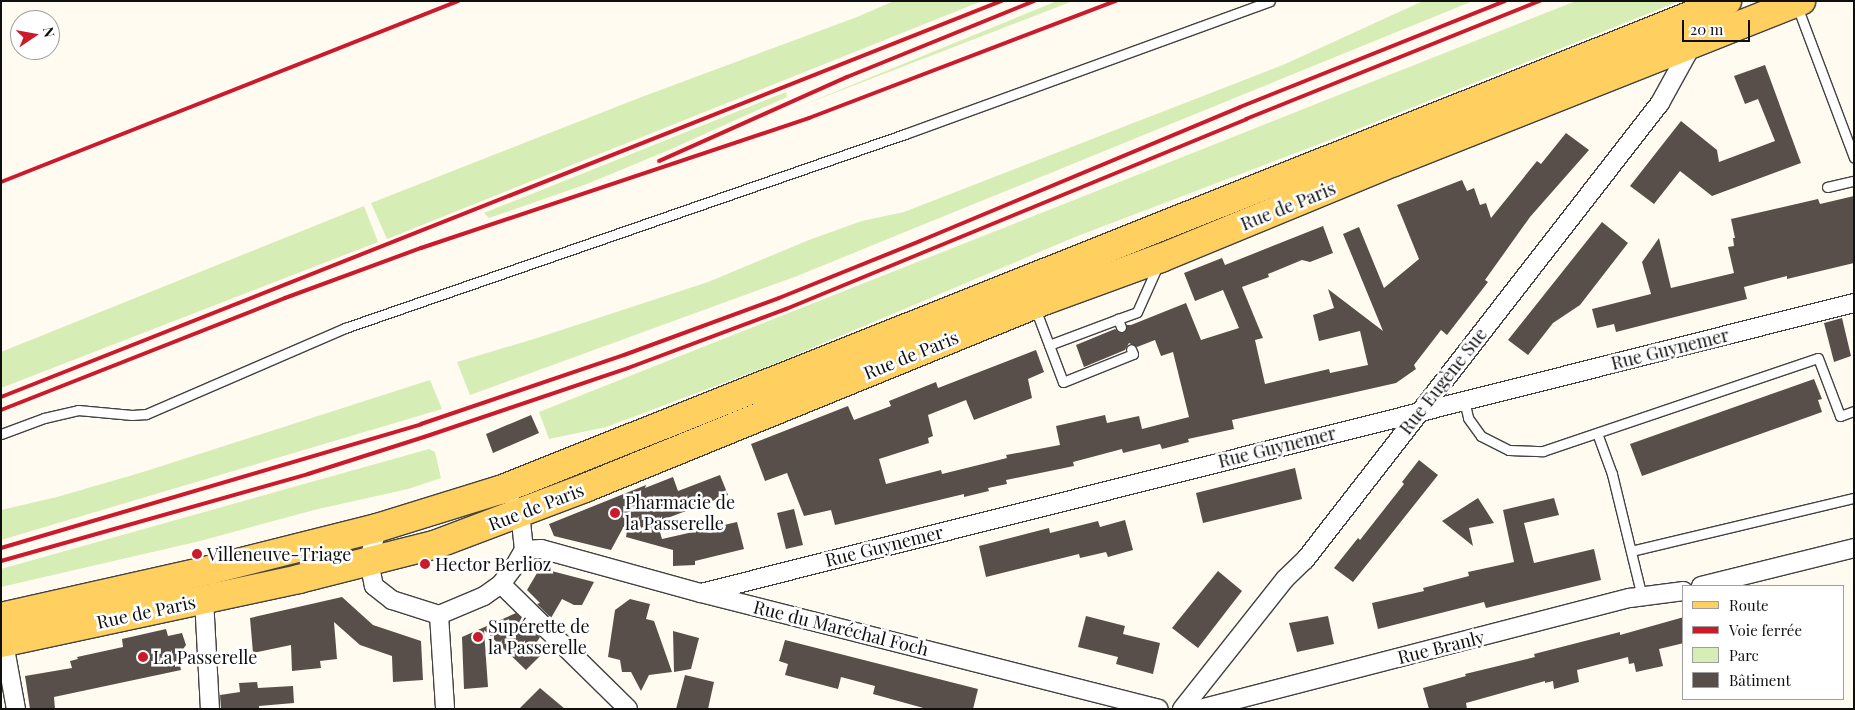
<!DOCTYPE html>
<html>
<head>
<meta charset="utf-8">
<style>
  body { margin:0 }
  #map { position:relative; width:1855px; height:710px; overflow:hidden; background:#fffbf0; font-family:"Playfair Display",serif }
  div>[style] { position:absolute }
  .green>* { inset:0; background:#d6edb6 }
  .building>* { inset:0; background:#584f4a }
  .roads { filter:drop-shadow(1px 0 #424242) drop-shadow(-1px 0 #424242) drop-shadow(0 1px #424242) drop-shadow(0 -1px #424242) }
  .service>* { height:9px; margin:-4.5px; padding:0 4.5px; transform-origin:4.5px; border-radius:4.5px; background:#fff }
  .minor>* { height:18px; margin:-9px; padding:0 9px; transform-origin:9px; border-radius:9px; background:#fff }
  .primary>* { height:28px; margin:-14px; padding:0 14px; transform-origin:14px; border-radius:14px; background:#ffd060 }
  .rail>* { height:4px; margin:-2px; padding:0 2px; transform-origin:2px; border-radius:2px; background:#cb1a2c }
  .dots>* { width:14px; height:14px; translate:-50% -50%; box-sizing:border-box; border:2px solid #fff; border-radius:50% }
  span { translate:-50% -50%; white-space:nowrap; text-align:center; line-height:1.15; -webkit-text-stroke:5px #fff; paint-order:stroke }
  .street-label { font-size:18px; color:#0f0f0f }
  .poi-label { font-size:18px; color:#0f0f0f }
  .left { translate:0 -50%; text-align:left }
  .frame { position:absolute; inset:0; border:2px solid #0f0f0f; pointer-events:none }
  .legend { position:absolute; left:1682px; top:585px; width:162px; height:115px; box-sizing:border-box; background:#fff; border:1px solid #9f9f9f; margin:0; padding:6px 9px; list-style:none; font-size:15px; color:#0f0f0f }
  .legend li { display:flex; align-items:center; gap:10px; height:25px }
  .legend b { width:25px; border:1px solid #9f9f9f }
  .north { position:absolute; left:10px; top:10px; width:50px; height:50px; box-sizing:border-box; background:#fff; border:1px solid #9f9f9f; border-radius:50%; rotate:78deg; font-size:14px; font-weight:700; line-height:20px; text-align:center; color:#0f0f0f }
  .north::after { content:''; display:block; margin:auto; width:18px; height:22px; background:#cb1a2c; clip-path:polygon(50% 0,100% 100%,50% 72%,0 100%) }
  .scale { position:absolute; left:1682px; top:20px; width:68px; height:22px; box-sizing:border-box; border:2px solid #0f0f0f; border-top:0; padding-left:6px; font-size:15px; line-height:18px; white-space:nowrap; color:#0f0f0f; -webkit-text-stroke:4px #fff; paint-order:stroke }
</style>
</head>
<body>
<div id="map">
  <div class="green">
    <div style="clip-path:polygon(894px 1px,982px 1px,387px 239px,371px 203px,639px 98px,857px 17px)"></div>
    <div style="clip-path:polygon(1057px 1px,1073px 1px,798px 107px)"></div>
    <div style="clip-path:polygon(1423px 1px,1473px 1px,797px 276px,470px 395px,457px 362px,537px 338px,708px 282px,809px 240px,862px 221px,904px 212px,1283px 65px)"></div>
    <div style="clip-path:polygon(1576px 1px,1680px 1px,1335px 138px,1075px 237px,774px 364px,606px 427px,549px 439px,539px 412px)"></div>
    <div style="clip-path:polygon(786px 92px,787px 97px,669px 150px,587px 184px,489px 218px,484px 213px)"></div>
    <div style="clip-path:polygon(364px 206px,378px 242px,1px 388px,1px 352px)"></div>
    <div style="clip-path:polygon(430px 380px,442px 409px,1px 540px,1px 510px,57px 497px,143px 472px)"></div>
    <div style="clip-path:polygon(429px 449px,435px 452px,441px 478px,408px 489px,314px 510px,200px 541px,1px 587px,1px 569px)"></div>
  </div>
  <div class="building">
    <div style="clip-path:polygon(1765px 65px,1801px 163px,1712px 196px,1680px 171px,1654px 204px,1630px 186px,1681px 121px,1717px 150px,1719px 162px,1775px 141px,1758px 99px,1745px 104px,1734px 76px)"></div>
    <div style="clip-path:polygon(1566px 133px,1589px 150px,1530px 217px,1485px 280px,1488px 282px,1447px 335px,1441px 330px,1414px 365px,1416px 369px,1396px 383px,1232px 420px,1234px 429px,1188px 439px,1189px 442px,1162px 449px,1160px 444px,1123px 453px,1122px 449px,1073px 462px,1074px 466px,1006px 480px,1007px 484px,988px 488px,989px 491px,964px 497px,964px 494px,835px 525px,831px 510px,804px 516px,787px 473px,765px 481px,751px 444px,848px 406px,854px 420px,891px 406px,889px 401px,936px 382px,938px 388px,1036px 350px,1044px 372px,1028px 379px,1032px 398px,974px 420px,966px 400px,928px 415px,933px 436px,928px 438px,929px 443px,879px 459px,886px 484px,941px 470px,942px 474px,1007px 458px,1006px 455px,1060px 445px,1056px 426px,1105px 415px,1107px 423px,1139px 416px,1142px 429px,1189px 417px,1173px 352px,1161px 356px,1155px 340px,1137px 347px,1129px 343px,1125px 350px,1084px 367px,1076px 345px,1115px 329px,1120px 333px,1124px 333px,1127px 325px,1131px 325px,1186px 303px,1201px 340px,1239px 328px,1223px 290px,1195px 301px,1184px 273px,1222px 258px,1225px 265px,1323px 226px,1333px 253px,1310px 262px,1302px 260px,1268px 274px,1269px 277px,1242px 287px,1263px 338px,1255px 340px,1265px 384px,1329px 369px,1330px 373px,1368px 365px,1360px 331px,1319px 341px,1313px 315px,1334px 308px,1328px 289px,1383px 331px,1343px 234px,1359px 227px,1384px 288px,1419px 259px,1397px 205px,1462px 180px,1467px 191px,1474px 188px,1480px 205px,1486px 203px,1491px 218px,1537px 161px,1541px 164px)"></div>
    <div style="clip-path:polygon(1854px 196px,1854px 263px,1787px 279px,1787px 276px,1744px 287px,1747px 299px,1663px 320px,1616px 332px,1614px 324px,1597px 328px,1592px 309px,1651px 294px,1642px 262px,1659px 238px,1671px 288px,1734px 273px,1728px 247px,1734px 246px,1733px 238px,1735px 238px,1731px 219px,1818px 199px,1820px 204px)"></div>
    <div style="clip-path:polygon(1602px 222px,1628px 243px,1580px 305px,1553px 323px,1528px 355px,1508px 340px)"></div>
    <div style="clip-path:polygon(1842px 318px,1851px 356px,1834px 362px,1824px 323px)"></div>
    <div style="clip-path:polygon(1814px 379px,1822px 399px,1818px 400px,1822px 412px,1642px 476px,1630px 444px)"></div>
    <div style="clip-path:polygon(531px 415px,539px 433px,493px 453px,486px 434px)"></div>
    <div style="clip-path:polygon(1419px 460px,1438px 475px,1353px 582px,1334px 568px,1358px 538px,1360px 540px,1404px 484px,1402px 482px)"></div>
    <div style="clip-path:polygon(1295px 468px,1302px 499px,1203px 523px,1196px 493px)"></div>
    <div style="clip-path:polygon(720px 475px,728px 495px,657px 522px,662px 539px,737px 522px,744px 549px,695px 561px,695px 565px,673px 566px,673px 550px,626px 537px,629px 517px,611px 550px,554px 536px,549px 524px,646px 485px,645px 488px,673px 477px,678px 491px)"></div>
    <div style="clip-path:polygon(1478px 498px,1494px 523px,1469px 528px,1473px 546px,1442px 521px)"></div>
    <div style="clip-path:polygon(1554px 498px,1559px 515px,1524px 523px,1534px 563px,1594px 549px,1601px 580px,1486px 608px,1484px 602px,1378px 629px,1372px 603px,1424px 591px,1423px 588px,1469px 576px,1468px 572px,1514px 562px,1503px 510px)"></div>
    <div style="clip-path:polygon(794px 509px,803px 545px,786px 549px,777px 513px)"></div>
    <div style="clip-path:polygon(1125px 520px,1133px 550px,1108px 557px,1106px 552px,1080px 558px,1079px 554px,986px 577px,979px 546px,1049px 528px,1050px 533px,1098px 521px,1100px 527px)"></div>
    <div style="clip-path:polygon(540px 568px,594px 582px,582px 605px,574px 605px,562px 599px,551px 618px,537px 604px,540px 603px,527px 590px)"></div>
    <div style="clip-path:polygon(1218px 571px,1242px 591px,1198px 648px,1172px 628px)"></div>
    <div style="clip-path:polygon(342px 597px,373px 625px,421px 641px,423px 680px,393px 682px,392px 656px,360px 645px,334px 622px,337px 659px,320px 661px,321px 668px,292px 671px,291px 645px,253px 653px,250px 618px)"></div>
    <div style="clip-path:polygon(630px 599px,650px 604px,646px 619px,654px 621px,672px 672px,649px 675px,641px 691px,631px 672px,622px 672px,620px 660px,608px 657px,615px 610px)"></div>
    <div style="clip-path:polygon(516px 613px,540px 637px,535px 645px,543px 653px,526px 670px,484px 630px,488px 687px,464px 689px,462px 637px)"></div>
    <div style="clip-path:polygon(1086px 616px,1125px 626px,1123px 634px,1160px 643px,1153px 674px,1116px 664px,1118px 657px,1078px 647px)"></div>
    <div style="clip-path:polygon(1328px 616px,1334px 644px,1297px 652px,1289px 623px)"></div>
    <div style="clip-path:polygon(1684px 617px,1684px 643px,1659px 649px,1663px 666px,1636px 672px,1634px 663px,1629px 664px,1628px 657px,1577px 670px,1579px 682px,1554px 689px,1553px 681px,1545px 683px,1545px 681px,1466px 703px,1467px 709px,1429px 709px,1423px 688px,1466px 676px,1465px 674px,1535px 657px,1534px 654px,1620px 632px,1620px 635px)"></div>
    <div style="clip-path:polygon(166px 629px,168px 636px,182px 633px,186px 645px,178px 656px,181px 670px,54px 697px,55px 709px,30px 709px,25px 676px,72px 668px,70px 661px,78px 659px,77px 657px,123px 647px,122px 639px)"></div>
    <div style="clip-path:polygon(673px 631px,699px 638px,691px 669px,674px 672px)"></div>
    <div style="clip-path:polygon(785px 640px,978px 689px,973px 709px,927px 709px,873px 694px,875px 686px,841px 677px,838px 689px,785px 675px,788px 664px,779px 661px)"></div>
    <div style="clip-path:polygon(685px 675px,714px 682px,708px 709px,676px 709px)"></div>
    <div style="clip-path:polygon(257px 682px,258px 688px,293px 686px,294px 703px,259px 706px,259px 709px,221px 709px,220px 695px,240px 692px,239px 683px)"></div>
    <div style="clip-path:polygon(540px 688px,565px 709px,519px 709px)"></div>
  </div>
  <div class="roads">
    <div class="service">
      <div style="left:1797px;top:6px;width:162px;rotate:69.4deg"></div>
      <div style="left:1827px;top:187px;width:28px;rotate:-13deg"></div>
      <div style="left:1035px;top:308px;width:79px;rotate:69.3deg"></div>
      <div style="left:1063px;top:382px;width:75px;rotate:-21.8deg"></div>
      <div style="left:1133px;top:354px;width:5px;rotate:-112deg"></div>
      <div style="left:1121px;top:327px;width:9px;rotate:-111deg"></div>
      <div style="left:1118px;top:319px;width:20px;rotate:-20deg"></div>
      <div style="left:1137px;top:312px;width:51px;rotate:-65.9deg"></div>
      <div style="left:1049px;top:345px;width:74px;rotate:-20.6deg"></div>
      <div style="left:1464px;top:400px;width:18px;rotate:77deg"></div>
      <div style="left:1468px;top:418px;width:22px;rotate:54deg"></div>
      <div style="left:1481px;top:436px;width:31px;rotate:27deg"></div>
      <div style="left:1509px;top:450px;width:34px;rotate:2deg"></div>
      <div style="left:1543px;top:451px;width:290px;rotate:-18.7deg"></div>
      <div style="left:1818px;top:358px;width:62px;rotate:69.2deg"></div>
      <div style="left:1840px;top:416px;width:15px;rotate:-20deg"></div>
      <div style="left:1597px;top:433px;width:44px;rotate:69.9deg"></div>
      <div style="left:1612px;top:474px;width:127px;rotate:76.3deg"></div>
      <div style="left:1px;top:434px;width:46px;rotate:-20.4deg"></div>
      <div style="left:44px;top:418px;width:35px;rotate:-13deg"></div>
      <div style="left:78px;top:410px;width:54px;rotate:5.3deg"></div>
      <div style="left:132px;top:415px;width:14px;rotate:-4deg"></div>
      <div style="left:146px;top:414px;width:217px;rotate:-23.4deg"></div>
      <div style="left:345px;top:328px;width:593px;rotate:-19.11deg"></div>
      <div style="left:905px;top:134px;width:388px;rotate:-20deg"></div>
      <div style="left:1631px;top:551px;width:229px;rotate:-13.4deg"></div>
    </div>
    <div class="minor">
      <div style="left:377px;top:528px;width:34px;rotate:104deg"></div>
      <div style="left:369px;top:561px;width:25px;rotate:79deg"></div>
      <div style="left:374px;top:586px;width:23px;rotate:38deg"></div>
      <div style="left:392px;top:600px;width:49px;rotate:17.7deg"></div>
      <div style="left:439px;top:615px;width:49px;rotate:-22.9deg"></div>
      <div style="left:484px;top:596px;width:21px;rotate:-35deg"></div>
      <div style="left:501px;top:584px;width:21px;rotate:-53deg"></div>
      <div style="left:514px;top:567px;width:20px;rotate:-60deg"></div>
      <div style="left:524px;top:550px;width:37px;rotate:-96deg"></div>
      <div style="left:520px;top:513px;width:9px;rotate:-131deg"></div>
      <div style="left:524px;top:550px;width:17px;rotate:-3deg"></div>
      <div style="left:541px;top:549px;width:166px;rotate:15.4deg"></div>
      <div style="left:701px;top:593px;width:472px;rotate:14.2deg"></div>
      <div style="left:501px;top:584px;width:178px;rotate:44.5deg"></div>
      <div style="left:1701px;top:586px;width:158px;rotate:-13.9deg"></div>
      <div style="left:701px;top:593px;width:1189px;rotate:-14.12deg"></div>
      <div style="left:204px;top:599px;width:110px;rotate:86.9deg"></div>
      <div style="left:439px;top:615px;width:94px;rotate:86.3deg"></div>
      <div style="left:4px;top:643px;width:67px;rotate:79.7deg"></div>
      <div style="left:1182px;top:709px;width:166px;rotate:-51.6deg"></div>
      <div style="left:1285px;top:579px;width:28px;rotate:-44deg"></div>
      <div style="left:1305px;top:560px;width:579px;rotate:-52.16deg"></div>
      <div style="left:1660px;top:103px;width:66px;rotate:-61.1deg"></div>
      <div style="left:1200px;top:709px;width:444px;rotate:-14.5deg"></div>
      <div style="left:1630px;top:598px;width:54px;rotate:-7.4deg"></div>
    </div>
    <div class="primary">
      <div style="left:1px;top:617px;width:214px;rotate:-12.7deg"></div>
      <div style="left:210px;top:570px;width:172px;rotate:-14.1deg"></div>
      <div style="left:377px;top:528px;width:129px;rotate:-17.2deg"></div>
      <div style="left:500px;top:490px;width:1321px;rotate:-21.73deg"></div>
      <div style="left:1px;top:643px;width:305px;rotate:-12.1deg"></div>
      <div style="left:299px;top:579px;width:142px;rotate:-14.2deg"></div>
      <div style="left:437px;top:544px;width:158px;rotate:-20.7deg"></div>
      <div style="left:585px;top:488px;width:498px;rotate:-22.2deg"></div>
      <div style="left:1046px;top:300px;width:122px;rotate:-20.1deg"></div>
      <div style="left:1161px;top:258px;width:252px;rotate:-22.4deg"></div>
      <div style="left:1394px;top:162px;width:438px;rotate:-21.6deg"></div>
    </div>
  </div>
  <div class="rail">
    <div style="left:659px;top:161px;width:206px;rotate:-24.1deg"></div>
    <div style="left:847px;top:77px;width:202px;rotate:-22.1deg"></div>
    <div style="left:1px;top:182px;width:492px;rotate:-21.6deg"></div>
    <div style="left:1px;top:397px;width:1076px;rotate:-21.6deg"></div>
    <div style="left:1px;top:410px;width:305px;rotate:-21.5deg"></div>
    <div style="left:285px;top:298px;width:145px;rotate:-20.2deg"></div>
    <div style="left:421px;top:248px;width:409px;rotate:-18.5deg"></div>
    <div style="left:809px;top:118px;width:329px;rotate:-20.9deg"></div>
    <div style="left:1px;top:548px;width:438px;rotate:-16.4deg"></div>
    <div style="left:421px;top:424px;width:214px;rotate:-18.8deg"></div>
    <div style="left:624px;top:355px;width:165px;rotate:-20.2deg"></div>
    <div style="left:779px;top:298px;width:152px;rotate:-22deg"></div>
    <div style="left:920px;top:241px;width:347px;rotate:-22.7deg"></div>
    <div style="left:1240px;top:107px;width:285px;rotate:-21.8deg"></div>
    <div style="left:1px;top:561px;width:319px;rotate:-15.8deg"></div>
    <div style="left:308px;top:474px;width:125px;rotate:-17.7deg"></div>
    <div style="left:427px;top:436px;width:212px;rotate:-18.7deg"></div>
    <div style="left:628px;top:368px;width:169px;rotate:-20.5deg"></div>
    <div style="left:786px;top:309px;width:498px;rotate:-22.4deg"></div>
    <div style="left:1246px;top:119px;width:317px;rotate:-21.9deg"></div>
  </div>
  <div class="dots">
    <div style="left:615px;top:513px;background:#cb1a2c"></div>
    <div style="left:197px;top:554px;background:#cb1a2c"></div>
    <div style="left:425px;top:564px;background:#cb1a2c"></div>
    <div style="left:478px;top:637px;background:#cb1a2c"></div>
    <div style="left:143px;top:657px;background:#cb1a2c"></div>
  </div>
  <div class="street-label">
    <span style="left:1288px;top:206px;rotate:-22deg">Rue de Paris</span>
    <span style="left:1670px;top:349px;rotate:-14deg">Rue Guynemer</span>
    <span style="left:911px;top:355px;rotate:-22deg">Rue de Paris</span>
    <span style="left:1443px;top:381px;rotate:-52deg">Rue Eugène Sue</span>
    <span style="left:1277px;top:447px;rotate:-14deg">Rue Guynemer</span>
    <span style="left:536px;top:507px;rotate:-21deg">Rue de Paris</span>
    <span style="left:884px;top:546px;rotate:-14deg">Rue Guynemer</span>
    <span style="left:146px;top:612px;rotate:-12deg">Rue de Paris</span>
    <span style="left:841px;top:628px;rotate:14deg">Rue du Maréchal Foch</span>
    <span style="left:1441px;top:647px;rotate:-14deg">Rue Branly</span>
  </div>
  <div class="poi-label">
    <span class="left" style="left:625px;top:513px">Pharmacie de<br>la Passerelle</span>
    <span class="left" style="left:207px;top:554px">Villeneuve-Triage</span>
    <span class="left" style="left:435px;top:564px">Hector Berlioz</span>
    <span class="left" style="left:488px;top:637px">Supérette de<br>la Passerelle</span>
    <span class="left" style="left:153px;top:657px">La Passerelle</span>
  </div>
  <div class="frame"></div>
  <ul class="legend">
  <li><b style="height:6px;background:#ffd060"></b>Route</li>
  <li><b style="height:6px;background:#cb1a2c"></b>Voie ferrée</li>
  <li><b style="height:14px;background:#d6edb6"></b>Parc</li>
  <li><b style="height:14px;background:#584f4a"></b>Bâtiment</li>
  </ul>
  <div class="north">N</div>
  <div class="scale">20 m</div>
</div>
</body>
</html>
